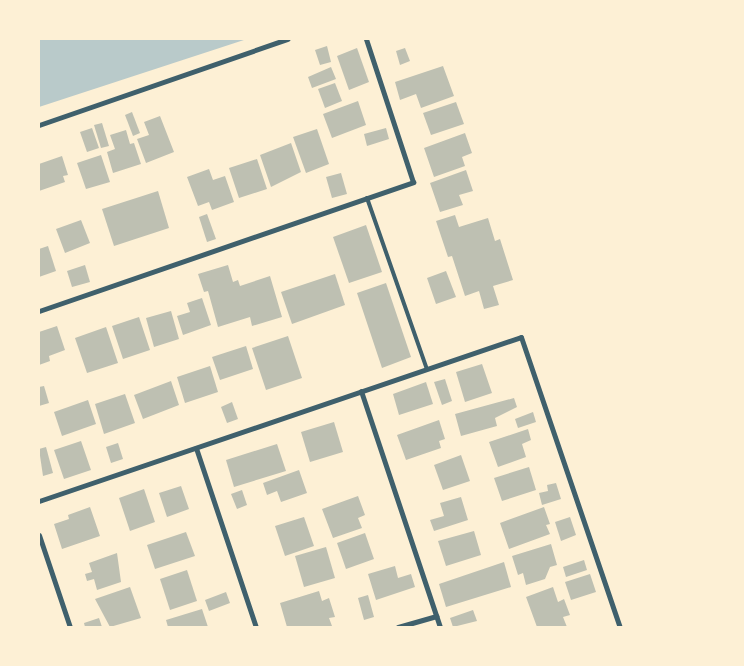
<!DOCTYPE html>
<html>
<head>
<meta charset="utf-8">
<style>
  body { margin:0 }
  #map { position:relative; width:744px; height:666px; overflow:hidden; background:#fdf0d5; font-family:Overpass,sans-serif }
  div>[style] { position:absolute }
  .green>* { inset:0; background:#b9caca }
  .building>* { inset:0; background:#bec0b2 }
  .service>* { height:4px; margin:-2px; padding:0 2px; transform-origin:2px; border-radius:2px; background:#3f606c }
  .minor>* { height:5px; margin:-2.5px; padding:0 2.5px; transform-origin:2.5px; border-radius:2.5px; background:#3f606c }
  span { translate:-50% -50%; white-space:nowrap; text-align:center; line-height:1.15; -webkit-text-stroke:5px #fdf0d5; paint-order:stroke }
  .frame { position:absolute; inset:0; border:40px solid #fdf0d5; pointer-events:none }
</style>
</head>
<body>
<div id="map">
  <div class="green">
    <div style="clip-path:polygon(39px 39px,247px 39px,39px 107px)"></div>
  </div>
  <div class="building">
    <div style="clip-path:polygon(327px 46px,331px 62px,320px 65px,315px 50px)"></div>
    <div style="clip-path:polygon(357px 48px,369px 82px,349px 90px,337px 56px)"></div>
    <div style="clip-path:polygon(405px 48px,410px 61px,400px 65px,396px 51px)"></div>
    <div style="clip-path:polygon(443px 66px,454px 96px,421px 108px,416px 94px,400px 100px,395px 82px)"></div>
    <div style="clip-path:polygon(331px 67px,336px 79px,312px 88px,308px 77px)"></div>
    <div style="clip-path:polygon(335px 83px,342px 101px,325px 108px,318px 89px)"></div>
    <div style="clip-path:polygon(358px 101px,366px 125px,332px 138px,323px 114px)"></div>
    <div style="clip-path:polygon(456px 102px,464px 124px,431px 135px,423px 113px)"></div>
    <div style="clip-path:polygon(132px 112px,140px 133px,133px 136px,125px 115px)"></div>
    <div style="clip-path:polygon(160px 116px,174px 152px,146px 163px,137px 139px,149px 135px,144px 122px)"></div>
    <div style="clip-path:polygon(102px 123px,109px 146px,101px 148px,94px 125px)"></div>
    <div style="clip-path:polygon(92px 128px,99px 148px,87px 152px,80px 132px)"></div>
    <div style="clip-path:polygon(386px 128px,389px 139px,367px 146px,364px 134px)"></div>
    <div style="clip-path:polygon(317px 129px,329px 164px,306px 173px,293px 137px)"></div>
    <div style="clip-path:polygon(126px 130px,130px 144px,134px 143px,141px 164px,113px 173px,107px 152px,115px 149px,110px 135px)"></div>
    <div style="clip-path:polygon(465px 133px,472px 153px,462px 157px,465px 166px,434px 177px,424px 148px)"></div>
    <div style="clip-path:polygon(291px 143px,301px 172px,271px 187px,260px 155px)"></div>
    <div style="clip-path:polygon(101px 155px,110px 182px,86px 189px,77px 163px)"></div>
    <div style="clip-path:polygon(62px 156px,68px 175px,63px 176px,65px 182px,39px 191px,39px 164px)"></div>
    <div style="clip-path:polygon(257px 159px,267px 189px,239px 198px,229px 168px)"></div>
    <div style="clip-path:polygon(209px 169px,213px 180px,225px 176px,234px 202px,212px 210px,209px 202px,198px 206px,187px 177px)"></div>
    <div style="clip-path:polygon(466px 170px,473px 191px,459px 195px,463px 205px,440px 212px,430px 183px)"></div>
    <div style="clip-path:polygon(341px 173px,347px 194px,332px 198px,326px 177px)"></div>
    <div style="clip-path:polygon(158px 191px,169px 228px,114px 246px,102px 209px)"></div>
    <div style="clip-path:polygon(207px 214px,216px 239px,207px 242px,199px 217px)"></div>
    <div style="clip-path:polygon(455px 215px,459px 227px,488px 218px,495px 241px,500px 239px,513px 280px,493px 286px,499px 305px,484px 309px,479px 291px,465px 296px,452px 256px,448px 257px,436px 221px)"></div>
    <div style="clip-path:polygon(81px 220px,90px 243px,65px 253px,56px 229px)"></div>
    <div style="clip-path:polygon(366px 225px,382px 272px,349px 283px,333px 237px)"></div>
    <div style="clip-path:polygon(48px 246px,56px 271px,39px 277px,39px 249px)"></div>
    <div style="clip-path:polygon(85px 265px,90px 282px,72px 287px,67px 271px)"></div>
    <div style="clip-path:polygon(228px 265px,233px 282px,238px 280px,240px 286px,270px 276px,282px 317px,252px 326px,250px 317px,218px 327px,208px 291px,204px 292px,198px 274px)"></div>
    <div style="clip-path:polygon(446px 271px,456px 297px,436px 304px,427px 278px)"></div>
    <div style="clip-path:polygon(335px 274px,345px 305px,292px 324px,281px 292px)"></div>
    <div style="clip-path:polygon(386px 283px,411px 357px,382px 368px,357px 293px)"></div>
    <div style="clip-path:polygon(202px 298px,211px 325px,183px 335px,177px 316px,190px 312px,187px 303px)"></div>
    <div style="clip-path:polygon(171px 311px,179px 339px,154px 347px,146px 318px)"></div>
    <div style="clip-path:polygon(139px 317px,150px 350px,123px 359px,112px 326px)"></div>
    <div style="clip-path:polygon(57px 326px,65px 350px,49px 356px,50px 361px,39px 365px,39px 332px)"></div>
    <div style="clip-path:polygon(106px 327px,118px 363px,87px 373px,75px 338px)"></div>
    <div style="clip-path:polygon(288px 336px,302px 378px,266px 390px,252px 348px)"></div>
    <div style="clip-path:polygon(246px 346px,253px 369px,220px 380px,212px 357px)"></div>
    <div style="clip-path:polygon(482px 364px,492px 393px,465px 402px,456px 372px)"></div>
    <div style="clip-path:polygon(210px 366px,218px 392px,185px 403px,177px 377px)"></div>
    <div style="clip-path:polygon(445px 379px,452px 401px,442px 405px,434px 382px)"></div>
    <div style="clip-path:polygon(171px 381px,179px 405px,143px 419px,134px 395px)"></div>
    <div style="clip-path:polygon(426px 382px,433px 404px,399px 415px,393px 394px)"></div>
    <div style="clip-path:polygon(44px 386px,49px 403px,39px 406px,39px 387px)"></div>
    <div style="clip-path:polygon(125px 394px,135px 423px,104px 434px,95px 404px)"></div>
    <div style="clip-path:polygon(514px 398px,517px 407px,495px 418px,497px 426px,461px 436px,455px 414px)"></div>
    <div style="clip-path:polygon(88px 400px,96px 424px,62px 436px,54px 412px)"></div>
    <div style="clip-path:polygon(232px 402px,238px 419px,227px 423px,221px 407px)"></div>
    <div style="clip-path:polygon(533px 412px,536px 422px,518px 428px,515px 419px)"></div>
    <div style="clip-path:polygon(439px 420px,445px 439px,439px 441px,441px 448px,406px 460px,397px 435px)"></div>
    <div style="clip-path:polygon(334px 422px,343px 452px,310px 462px,301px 432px)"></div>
    <div style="clip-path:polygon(528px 429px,531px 440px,522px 444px,526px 457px,498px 467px,489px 442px)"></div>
    <div style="clip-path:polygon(81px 441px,91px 470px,64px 479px,54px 450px)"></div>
    <div style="clip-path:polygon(118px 443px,123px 459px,111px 463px,106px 447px)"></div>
    <div style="clip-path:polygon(277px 444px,286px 471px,234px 487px,226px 460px)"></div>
    <div style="clip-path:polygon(46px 447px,53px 473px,43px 476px,39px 449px)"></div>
    <div style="clip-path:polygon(461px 455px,470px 481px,443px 490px,434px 465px)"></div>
    <div style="clip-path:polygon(529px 467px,536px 490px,502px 501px,494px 478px)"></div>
    <div style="clip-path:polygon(299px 470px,307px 493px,281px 502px,277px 491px,267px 495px,263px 483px)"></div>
    <div style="clip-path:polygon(556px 483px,561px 499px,542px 505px,539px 493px,548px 491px,547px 485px)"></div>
    <div style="clip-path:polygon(181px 486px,189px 509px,167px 517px,159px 493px)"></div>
    <div style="clip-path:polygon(144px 489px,155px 522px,130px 531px,119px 498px)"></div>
    <div style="clip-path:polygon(242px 490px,247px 505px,237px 509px,231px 494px)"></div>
    <div style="clip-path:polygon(358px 496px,365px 515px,358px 518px,362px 528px,333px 538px,322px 509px)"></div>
    <div style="clip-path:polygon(461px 497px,468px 520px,434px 531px,430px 520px,444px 516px,440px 503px)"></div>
    <div style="clip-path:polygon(90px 507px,100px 536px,62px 549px,54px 524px,69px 519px,68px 515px)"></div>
    <div style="clip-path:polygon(544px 507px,550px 524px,546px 525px,550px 534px,509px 549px,500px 523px)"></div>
    <div style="clip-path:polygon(304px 517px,314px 546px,285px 556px,275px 526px)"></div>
    <div style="clip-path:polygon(570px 517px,576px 535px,561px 541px,555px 522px)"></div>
    <div style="clip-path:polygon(474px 531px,481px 555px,446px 566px,438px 541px)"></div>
    <div style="clip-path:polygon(186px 532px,195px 556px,155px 569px,147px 545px)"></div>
    <div style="clip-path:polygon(365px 533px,374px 559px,346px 569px,337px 543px)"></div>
    <div style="clip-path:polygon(551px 544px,557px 565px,550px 567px,545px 579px,526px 585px,523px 573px,518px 575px,512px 556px)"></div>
    <div style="clip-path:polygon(326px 547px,335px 578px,304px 587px,295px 556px)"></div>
    <div style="clip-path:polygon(117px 553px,121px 582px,97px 590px,94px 579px,87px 581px,85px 574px,92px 572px,89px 563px)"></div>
    <div style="clip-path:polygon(584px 560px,587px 570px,566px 577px,563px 567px)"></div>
    <div style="clip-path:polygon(504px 562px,511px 587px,446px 607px,439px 584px)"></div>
    <div style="clip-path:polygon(395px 566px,398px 578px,411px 574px,415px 587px,376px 600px,368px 574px)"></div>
    <div style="clip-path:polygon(187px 570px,197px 601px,170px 610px,160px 579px)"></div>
    <div style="clip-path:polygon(590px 574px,596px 592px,571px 600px,565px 582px)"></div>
    <div style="clip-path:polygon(130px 587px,141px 618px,110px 627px,95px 599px)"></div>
    <div style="clip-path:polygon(553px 587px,558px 602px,564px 599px,570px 615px,563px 617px,567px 627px,537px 627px,526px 597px)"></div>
    <div style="clip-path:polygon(319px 591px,322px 601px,329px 598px,335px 617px,329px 618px,332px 626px,287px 627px,280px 603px)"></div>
    <div style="clip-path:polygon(226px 592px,230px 603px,209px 611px,205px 600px)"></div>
    <div style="clip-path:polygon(368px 595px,374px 617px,364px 620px,358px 598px)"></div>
    <div style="clip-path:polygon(202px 609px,208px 627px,168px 627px,166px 620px)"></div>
    <div style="clip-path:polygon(473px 610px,477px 621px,453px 627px,450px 618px)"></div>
    <div style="clip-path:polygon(99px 618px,102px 627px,85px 627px,84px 623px)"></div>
  </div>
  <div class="service">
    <div style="left:367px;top:198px;width:181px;rotate:70.7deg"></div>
  </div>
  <div class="minor">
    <div style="left:39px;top:125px;width:263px;rotate:-19.1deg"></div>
    <div style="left:39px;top:311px;width:396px;rotate:-19deg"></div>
    <div style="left:413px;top:182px;width:151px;rotate:-108.2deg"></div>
    <div style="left:361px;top:391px;width:249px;rotate:71.5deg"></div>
    <div style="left:196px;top:448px;width:189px;rotate:71.5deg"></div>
    <div style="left:39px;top:501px;width:509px;rotate:-18.79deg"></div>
    <div style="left:521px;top:337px;width:306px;rotate:71.2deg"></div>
    <div style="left:39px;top:535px;width:97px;rotate:71.4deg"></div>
    <div style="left:398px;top:627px;width:40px;rotate:-16deg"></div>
  </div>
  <div class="frame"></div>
</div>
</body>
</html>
